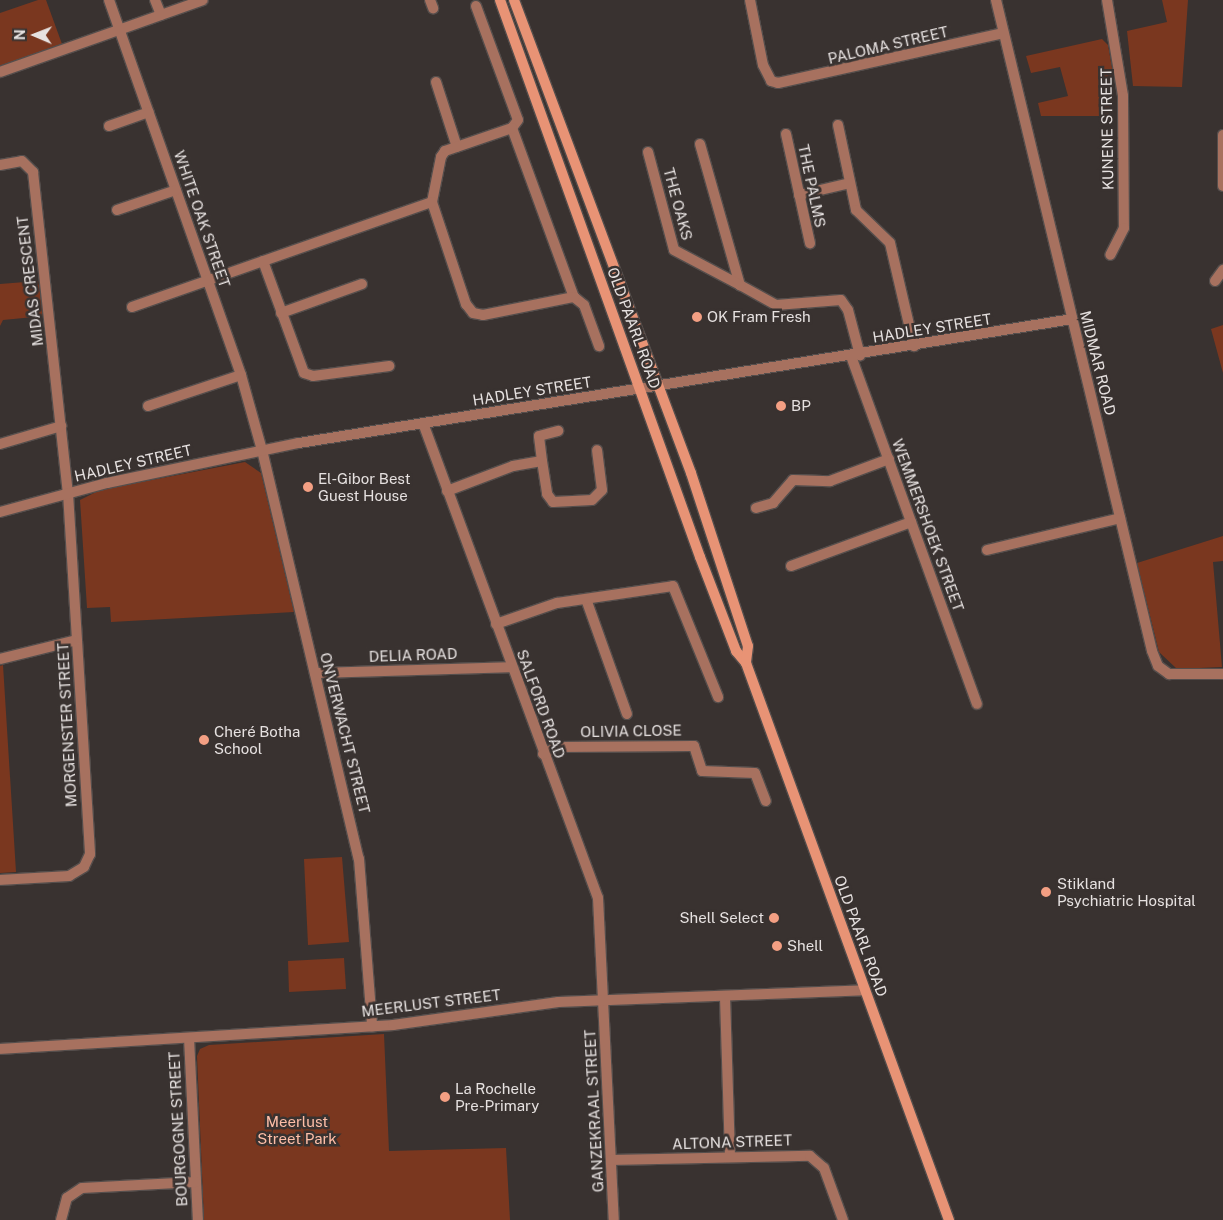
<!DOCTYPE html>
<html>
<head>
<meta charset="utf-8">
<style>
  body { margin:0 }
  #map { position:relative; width:1223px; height:1220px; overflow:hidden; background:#393230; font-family:"Public Sans",sans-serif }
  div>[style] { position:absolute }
  .green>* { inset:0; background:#7a371f }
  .roads { filter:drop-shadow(1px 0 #554e4c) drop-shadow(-1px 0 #554e4c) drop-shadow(0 1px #554e4c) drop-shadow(0 -1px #554e4c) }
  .minor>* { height:10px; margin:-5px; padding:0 5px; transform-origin:5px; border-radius:5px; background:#a7715f }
  .tertiary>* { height:10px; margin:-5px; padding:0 5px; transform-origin:5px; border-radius:5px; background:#a7715f }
  .secondary>* { height:10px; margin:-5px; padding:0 5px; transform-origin:5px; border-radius:5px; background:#e89375 }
  .dots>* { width:14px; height:14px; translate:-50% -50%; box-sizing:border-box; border:2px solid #393230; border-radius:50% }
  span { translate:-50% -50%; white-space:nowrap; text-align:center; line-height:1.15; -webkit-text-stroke:5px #393230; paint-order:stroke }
  .street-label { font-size:15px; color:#e6e1e0 }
  .poi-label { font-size:15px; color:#e6e1e0 }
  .left { translate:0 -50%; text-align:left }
  .right { translate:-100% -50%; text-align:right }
  .park-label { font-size:15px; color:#febea7 }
  .north { position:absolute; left:10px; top:10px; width:50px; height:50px; -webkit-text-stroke:4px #393230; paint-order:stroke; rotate:271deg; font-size:14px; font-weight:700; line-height:20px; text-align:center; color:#e6e1e0 }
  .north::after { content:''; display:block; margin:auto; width:18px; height:22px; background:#e6e1e0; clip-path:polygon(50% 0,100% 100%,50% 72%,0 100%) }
</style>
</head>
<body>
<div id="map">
  <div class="green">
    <div style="clip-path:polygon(38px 0,46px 0,62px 44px,0 66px,0 13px)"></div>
    <div style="clip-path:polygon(1162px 0,1188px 0,1182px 87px,1133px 86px,1127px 31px,1167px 22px)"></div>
    <div style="clip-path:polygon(1102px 39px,1108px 45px,1112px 68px,1109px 116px,1041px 116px,1038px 103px,1068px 96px,1060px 67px,1031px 73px,1026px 56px)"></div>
    <div style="clip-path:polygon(38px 281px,44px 316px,3px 320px,0 326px,0 284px)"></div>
    <div style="clip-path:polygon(1223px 325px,1223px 373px,1211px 329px)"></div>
    <div style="clip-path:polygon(245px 462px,261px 473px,294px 612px,111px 622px,110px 607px,87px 608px,80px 500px,100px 490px)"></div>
    <div style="clip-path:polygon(1223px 536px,1223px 561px,1213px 562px,1222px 667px,1177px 669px,1159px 652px,1137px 563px)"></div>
    <div style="clip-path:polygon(3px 665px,16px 872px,0 873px,0 666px)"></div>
    <div style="clip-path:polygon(342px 857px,349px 942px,308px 945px,304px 859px)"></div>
    <div style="clip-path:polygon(344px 958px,346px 989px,289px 992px,288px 961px)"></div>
    <div style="clip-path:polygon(384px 1034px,389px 1151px,506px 1148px,510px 1220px,204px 1220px,197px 1056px,200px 1049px,209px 1045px)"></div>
  </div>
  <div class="roads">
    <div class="minor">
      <div style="left:109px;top:0;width:398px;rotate:70.6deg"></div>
      <div style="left:241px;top:375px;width:78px;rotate:74.4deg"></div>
      <div style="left:262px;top:450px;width:420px;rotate:76.7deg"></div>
      <div style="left:359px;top:859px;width:168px;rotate:85.5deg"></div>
      <div style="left:155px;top:0;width:16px;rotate:68deg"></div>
      <div style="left:430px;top:0;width:9px;rotate:69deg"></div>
      <div style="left:750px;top:0;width:66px;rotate:78.7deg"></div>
      <div style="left:763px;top:65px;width:18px;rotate:63deg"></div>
      <div style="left:771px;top:81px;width:7px;rotate:16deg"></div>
      <div style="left:778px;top:83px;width:231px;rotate:-12.5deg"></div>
      <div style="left:996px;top:0;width:669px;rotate:76.52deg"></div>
      <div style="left:1152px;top:651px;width:16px;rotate:68deg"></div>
      <div style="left:1158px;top:666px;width:14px;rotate:36deg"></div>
      <div style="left:1169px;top:674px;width:54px"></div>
      <div style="left:1107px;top:0;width:97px;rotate:80.5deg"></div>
      <div style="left:1123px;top:96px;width:132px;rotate:89.6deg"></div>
      <div style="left:1124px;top:228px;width:30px;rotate:117deg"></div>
      <div style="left:476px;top:6px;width:121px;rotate:69.8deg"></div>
      <div style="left:518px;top:120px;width:10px;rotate:127deg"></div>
      <div style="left:512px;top:128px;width:180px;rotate:69.9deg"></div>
      <div style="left:574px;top:297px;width:13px;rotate:39deg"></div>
      <div style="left:584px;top:305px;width:44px;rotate:69.9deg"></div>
      <div style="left:0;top:72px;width:215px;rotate:-19.5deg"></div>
      <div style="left:436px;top:82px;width:68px;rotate:72.1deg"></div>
      <div style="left:838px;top:125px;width:87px;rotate:78deg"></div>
      <div style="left:856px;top:210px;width:47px;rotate:44.1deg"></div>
      <div style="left:890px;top:243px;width:106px;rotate:76.9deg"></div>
      <div style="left:109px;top:126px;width:42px;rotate:-19.3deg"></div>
      <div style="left:512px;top:128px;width:71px;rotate:161.1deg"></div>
      <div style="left:445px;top:151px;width:7px;rotate:124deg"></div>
      <div style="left:441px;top:157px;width:46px;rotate:101.3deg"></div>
      <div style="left:432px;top:202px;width:108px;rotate:71.6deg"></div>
      <div style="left:466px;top:304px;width:11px;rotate:52deg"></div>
      <div style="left:473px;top:313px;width:10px;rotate:11deg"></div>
      <div style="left:483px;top:315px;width:93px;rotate:-11.2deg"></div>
      <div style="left:786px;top:134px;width:112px;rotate:77.6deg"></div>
      <div style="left:1223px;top:135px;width:51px;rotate:90deg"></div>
      <div style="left:700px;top:144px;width:147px;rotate:74.2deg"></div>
      <div style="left:740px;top:285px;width:41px;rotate:29.1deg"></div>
      <div style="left:776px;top:305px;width:65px;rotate:-4.4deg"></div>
      <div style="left:841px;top:300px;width:12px;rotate:55deg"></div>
      <div style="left:848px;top:310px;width:47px;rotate:75.1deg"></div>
      <div style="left:648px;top:152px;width:101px;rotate:75.1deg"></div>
      <div style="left:674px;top:250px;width:75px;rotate:27.9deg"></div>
      <div style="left:0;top:165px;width:22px;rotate:-10deg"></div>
      <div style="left:22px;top:161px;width:16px;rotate:45deg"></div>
      <div style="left:33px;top:172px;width:323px;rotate:83.8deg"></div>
      <div style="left:68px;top:493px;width:362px;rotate:86.5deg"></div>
      <div style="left:90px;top:854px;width:14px;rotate:115deg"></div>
      <div style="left:84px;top:867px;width:17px;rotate:149deg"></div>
      <div style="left:69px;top:876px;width:69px;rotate:176.7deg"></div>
      <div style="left:799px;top:195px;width:52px;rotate:-13.2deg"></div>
      <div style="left:117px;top:210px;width:62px;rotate:-18.7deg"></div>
      <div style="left:263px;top:261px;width:119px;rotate:69.9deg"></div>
      <div style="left:304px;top:373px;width:9px;rotate:18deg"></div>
      <div style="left:313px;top:376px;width:77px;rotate:-7.5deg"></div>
      <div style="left:1215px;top:281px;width:14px;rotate:-54deg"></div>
      <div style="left:132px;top:307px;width:318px;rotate:-19.3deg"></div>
      <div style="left:281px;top:313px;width:86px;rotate:-19.7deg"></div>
      <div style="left:851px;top:356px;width:370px;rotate:70.1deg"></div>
      <div style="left:148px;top:406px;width:98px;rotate:-18.4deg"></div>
      <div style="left:423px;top:423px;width:506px;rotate:69.78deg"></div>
      <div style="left:598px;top:898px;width:322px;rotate:87.2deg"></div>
      <div style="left:0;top:444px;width:64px;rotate:-16.4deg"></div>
      <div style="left:542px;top:461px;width:33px;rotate:81deg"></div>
      <div style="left:547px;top:494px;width:10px;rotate:53deg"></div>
      <div style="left:553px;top:502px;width:39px;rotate:-3deg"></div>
      <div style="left:592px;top:500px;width:14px;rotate:-45deg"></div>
      <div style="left:602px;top:490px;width:40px;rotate:-97.1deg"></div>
      <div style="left:447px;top:491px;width:71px;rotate:-20.7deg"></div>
      <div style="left:513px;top:466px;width:29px;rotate:-10deg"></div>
      <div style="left:542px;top:461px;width:25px;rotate:-97deg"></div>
      <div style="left:539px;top:436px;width:20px;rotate:-15deg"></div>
      <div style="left:756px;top:508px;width:18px;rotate:-16deg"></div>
      <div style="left:773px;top:503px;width:30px;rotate:-49deg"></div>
      <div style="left:793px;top:480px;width:37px;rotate:2deg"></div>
      <div style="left:830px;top:481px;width:63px;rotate:-20.4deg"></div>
      <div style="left:0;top:512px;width:111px;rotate:-15.2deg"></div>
      <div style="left:107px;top:483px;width:196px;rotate:-11.8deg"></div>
      <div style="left:299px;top:443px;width:783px;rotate:-9.11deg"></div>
      <div style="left:987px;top:550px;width:137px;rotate:-13.5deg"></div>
      <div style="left:791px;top:566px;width:128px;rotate:-20.1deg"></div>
      <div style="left:586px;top:599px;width:122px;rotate:70.4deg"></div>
      <div style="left:496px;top:624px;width:65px;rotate:-19deg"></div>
      <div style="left:557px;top:603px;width:117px;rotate:-8.3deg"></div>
      <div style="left:673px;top:586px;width:120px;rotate:67.9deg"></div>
      <div style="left:0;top:659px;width:79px;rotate:-13.9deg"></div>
      <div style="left:315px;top:673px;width:197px;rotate:-1.7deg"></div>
      <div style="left:543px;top:754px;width:17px;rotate:-25deg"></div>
      <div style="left:558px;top:747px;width:136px;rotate:-0.4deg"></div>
      <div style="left:694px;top:746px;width:26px;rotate:72deg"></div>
      <div style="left:702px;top:771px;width:53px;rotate:2.2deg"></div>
      <div style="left:755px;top:773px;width:30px;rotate:69deg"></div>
      <div style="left:725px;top:997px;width:160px;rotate:88.2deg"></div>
      <div style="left:189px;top:1038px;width:182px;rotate:87.2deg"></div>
      <div style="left:611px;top:1160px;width:199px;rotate:-1.2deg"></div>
      <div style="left:810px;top:1156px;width:18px;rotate:41deg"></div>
      <div style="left:824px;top:1168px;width:55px;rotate:69.9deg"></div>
      <div style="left:61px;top:1220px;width:23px;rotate:-75deg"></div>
      <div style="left:67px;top:1198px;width:18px;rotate:-34deg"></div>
      <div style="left:82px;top:1188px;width:114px;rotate:-3deg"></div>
    </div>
    <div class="tertiary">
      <div style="left:0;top:1049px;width:394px;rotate:-3.5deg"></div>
      <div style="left:393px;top:1025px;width:167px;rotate:-7.9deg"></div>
      <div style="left:558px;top:1002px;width:307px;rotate:-2.2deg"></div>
    </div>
    <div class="secondary">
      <div style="left:500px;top:0;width:592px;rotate:70.25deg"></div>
      <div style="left:700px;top:557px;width:101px;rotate:69deg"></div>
      <div style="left:736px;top:651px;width:16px;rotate:50deg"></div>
      <div style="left:746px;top:663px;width:593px;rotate:69.98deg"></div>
      <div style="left:514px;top:0;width:505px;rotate:69.48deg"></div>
      <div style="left:691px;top:473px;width:182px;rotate:71.8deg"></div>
      <div style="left:748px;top:646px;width:17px;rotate:97deg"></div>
    </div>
  </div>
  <div class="dots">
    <div style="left:697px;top:317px;background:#f39f83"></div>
    <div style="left:781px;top:406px;background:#f39f83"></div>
    <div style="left:308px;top:487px;background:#f39f83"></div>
    <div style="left:204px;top:740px;background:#f39f83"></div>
    <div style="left:1046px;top:892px;background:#f39f83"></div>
    <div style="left:774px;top:918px;background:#f39f83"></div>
    <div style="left:777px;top:946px;background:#f39f83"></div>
    <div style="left:445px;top:1097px;background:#f39f83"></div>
  </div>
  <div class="street-label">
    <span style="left:888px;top:45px;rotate:-13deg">PALOMA STREET</span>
    <span style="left:1107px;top:129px;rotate:-91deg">KUNENE STREET</span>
    <span style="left:812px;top:186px;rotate:78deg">THE PALMS</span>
    <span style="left:678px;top:204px;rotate:75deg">THE OAKS</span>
    <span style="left:202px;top:219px;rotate:71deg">WHITE OAK STREET</span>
    <span style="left:30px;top:281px;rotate:-97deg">MIDAS CRESCENT</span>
    <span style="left:634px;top:328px;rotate:70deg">OLD PAARL ROAD</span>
    <span style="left:932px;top:328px;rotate:-9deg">HADLEY STREET</span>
    <span style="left:1098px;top:363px;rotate:76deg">MIDMAR ROAD</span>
    <span style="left:532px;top:391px;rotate:-9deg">HADLEY STREET</span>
    <span style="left:133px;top:463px;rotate:-13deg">HADLEY STREET</span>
    <span style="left:928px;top:525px;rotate:70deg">WEMMERSHOEK STREET</span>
    <span style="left:413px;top:655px;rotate:-2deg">DELIA ROAD</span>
    <span style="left:541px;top:704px;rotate:70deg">SALFORD ROAD</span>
    <span style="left:67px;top:725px;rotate:-93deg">MORGENSTER STREET</span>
    <span style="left:631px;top:731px;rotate:-1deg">OLIVIA CLOSE</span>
    <span style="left:345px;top:733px;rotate:76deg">ONVERWACHT STREET</span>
    <span style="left:861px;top:936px;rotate:70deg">OLD PAARL ROAD</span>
    <span style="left:431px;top:1003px;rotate:-7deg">MEERLUST STREET</span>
    <span style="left:594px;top:1111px;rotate:-93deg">GANZEKRAAL STREET</span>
    <span style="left:178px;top:1129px;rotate:-93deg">BOURGOGNE STREET</span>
    <span style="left:732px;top:1142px;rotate:-2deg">ALTONA STREET</span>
  </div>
  <div class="poi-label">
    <span class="left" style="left:707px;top:317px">OK Fram Fresh</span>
    <span class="left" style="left:791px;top:406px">BP</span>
    <span class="left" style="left:318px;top:487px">El-Gibor Best<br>Guest House</span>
    <span class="left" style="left:214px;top:740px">Cheré Botha<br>School</span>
    <span class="left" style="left:1057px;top:892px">Stikland<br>Psychiatric Hospital</span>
    <span class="right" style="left:764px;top:918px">Shell Select</span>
    <span class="left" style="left:787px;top:946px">Shell</span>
    <span class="left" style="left:455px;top:1097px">La Rochelle<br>Pre-Primary</span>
  </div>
  <div class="park-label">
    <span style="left:297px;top:1130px">Meerlust<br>Street Park</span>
  </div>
  <div class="north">N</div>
</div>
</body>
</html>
